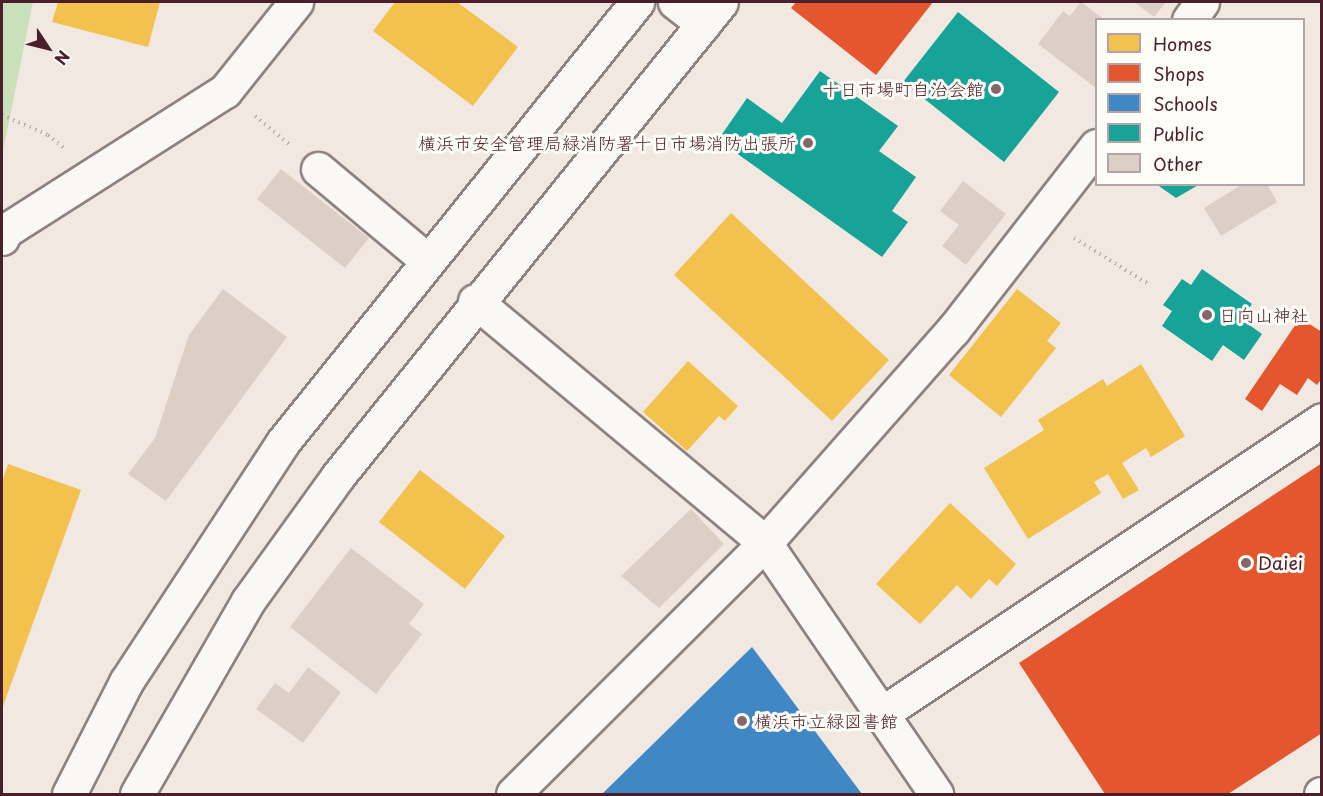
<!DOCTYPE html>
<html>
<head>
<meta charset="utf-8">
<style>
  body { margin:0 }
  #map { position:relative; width:1323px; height:796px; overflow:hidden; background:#f1e9e1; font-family:"Playpen Sans","Klee One",sans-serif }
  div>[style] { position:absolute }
  .green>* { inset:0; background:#c9e1ba }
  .homes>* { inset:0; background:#f2c14e }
  .shops>* { inset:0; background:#e4572e }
  .schools>* { inset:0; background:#3f88c5 }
  .public>* { inset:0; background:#17a398 }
  .building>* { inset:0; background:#dccfc5 }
  .path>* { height:4px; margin-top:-2px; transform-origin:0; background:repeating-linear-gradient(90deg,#b9b3b2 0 1.5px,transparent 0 6px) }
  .roads { filter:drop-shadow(2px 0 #8d8280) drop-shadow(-2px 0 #8d8280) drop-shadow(0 2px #8d8280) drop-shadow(0 -2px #8d8280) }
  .minor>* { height:33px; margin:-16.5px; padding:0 16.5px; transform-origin:16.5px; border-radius:16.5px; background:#faf8f5 }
  .dots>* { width:16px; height:16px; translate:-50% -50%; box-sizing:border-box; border:3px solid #fdfcf7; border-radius:50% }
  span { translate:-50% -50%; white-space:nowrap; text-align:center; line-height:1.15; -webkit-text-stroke:6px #fdfcf7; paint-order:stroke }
  .poi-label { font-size:18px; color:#4a1f2b }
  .right { translate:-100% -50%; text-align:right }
  .left { translate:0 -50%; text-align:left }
  .frame { position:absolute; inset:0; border:3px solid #4a1f2b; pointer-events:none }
  .legend { position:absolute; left:1095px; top:18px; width:210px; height:168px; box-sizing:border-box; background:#fdfcf7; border:2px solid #b5a4a5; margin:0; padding:8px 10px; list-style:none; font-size:18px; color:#4a1f2b }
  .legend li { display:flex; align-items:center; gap:12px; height:30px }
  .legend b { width:30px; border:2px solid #b5a4a5 }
  .north { position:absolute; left:18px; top:18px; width:60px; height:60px; -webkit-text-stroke:4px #fdfcf7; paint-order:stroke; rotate:125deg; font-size:16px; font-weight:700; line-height:24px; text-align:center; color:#4a1f2b }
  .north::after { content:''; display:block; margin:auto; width:21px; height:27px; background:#4a1f2b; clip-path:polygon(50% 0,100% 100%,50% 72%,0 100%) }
</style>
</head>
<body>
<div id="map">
  <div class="green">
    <div style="clip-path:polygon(2px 2px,33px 2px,2px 156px)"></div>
  </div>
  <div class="homes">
    <div style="clip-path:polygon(58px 2px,160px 2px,148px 47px,52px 22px)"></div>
    <div style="clip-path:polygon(395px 2px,457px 2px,518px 47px,473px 106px,373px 31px)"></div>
    <div style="clip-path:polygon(731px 213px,889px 360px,832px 421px,674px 275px)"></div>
    <div style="clip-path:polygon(1017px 289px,1061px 323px,1047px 341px,1056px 348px,1001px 417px,949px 375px)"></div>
    <div style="clip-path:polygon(688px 361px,738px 406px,725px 421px,719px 416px,687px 451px,643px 412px)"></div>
    <div style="clip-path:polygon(1141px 364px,1185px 436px,1151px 457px,1146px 448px,1122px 463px,1139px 490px,1123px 499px,1108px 474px,1094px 482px,1101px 493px,1028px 539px,984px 468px,1044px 430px,1038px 420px,1103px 379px,1107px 386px)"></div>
    <div style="clip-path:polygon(8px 464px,81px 490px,2px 709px,2px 482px)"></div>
    <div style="clip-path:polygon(420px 470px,505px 536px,465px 589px,379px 522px)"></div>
    <div style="clip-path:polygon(950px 503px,1016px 564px,997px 586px,989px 579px,971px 599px,957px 585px,920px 624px,876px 584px)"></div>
  </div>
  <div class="shops">
    <div style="clip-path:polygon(796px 2px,933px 2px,876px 75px,791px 8px)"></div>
    <div style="clip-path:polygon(1300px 318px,1322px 332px,1322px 378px,1317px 385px,1308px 378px,1297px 395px,1280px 384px,1262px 411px,1245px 399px)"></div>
    <div style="clip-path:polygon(1322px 463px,1322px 733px,1228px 794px,1105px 794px,1019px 663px)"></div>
  </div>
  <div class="schools">
    <div style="clip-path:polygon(752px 647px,862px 794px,602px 794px)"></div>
  </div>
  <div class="public">
    <div style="clip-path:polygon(958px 12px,1059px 92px,1004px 162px,903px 82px)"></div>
    <div style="clip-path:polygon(820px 71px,898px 126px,879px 151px,916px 177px,892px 211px,908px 222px,882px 257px,718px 140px,747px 98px,782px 123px)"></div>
    <div style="clip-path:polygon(1156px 184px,1200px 184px,1176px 198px)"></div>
    <div style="clip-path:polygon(1202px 269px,1252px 304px,1241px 319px,1262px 334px,1244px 360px,1223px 345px,1212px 361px,1162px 326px,1172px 311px,1163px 305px,1182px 279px,1191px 285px)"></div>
  </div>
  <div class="building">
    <div style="clip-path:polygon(1081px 2px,1105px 20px,1096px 20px,1096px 88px,1038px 44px,1063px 11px,1070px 16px)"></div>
    <div style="clip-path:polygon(1134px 2px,1166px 2px,1154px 17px)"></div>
    <div style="clip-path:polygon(281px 169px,369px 238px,345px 268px,257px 199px)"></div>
    <div style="clip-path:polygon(963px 181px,1006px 214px,966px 265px,942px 246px,959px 225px,940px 211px)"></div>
    <div style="clip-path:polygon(1243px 184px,1267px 184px,1277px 202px,1221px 236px,1204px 208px)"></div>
    <div style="clip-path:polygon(223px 289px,287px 337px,166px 501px,128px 474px,155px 438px,189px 335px)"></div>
    <div style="clip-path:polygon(691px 509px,724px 544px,659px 608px,621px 576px)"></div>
    <div style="clip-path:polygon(351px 548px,424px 604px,409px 624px,422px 634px,376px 694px,290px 627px)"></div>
    <div style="clip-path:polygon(308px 667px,341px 692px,303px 743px,256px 709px,275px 683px,289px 693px)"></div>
  </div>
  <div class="path">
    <div style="left:2px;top:115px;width:50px;rotate:23.5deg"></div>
    <div style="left:48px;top:135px;width:21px;rotate:39deg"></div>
    <div style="left:255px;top:116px;width:44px;rotate:39.5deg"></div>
    <div style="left:1074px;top:238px;width:89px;rotate:31.7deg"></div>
  </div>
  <div class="roads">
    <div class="minor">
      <div style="left:675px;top:2px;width:36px;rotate:38deg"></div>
      <div style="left:1189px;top:20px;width:22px;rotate:-54deg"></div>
      <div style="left:318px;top:169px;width:143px;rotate:39.9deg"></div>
      <div style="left:2px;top:238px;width:8px;rotate:-67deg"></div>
      <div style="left:5px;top:231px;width:261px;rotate:-32.5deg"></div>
      <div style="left:225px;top:91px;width:114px;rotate:-51.4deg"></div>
      <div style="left:475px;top:301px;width:378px;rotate:39.8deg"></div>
      <div style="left:765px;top:543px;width:304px;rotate:55.7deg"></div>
      <div style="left:884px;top:712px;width:526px;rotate:-33.69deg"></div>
      <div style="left:69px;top:794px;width:126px;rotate:-63deg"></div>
      <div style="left:126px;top:682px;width:287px;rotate:-56.8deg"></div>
      <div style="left:283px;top:442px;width:565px;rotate:-51.18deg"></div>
      <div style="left:137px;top:794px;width:223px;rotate:-60.1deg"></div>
      <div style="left:248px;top:601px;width:154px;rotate:-54.2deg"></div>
      <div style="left:338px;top:476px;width:609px;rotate:-51.06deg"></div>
      <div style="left:513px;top:794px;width:356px;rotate:-44.9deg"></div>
      <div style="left:765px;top:543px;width:284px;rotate:-48.6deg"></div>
      <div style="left:953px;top:330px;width:233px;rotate:-52.1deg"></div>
      <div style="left:1321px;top:794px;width:1px"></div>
    </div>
  </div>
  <div class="dots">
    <div style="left:996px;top:89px;background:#84666b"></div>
    <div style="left:808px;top:143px;background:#84666b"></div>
    <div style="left:1207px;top:315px;background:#84666b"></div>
    <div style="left:1246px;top:563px;background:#84666b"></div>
    <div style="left:742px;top:721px;background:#84666b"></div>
  </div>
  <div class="poi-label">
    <span class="right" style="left:984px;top:89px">十日市場町自治会館</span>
    <span class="right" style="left:796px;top:143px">横浜市安全管理局緑消防署十日市場消防出張所</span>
    <span class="left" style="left:1219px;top:315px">日向山神社</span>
    <span class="left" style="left:1258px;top:563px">Daiei</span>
    <span class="left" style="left:754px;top:721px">横浜市立緑図書館</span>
  </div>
  <div class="frame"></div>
  <ul class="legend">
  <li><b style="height:16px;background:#f2c14e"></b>Homes</li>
  <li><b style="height:16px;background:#e4572e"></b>Shops</li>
  <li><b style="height:16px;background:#3f88c5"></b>Schools</li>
  <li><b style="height:16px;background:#17a398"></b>Public</li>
  <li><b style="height:16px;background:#dccfc5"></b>Other</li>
  </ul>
  <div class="north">N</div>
</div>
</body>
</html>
